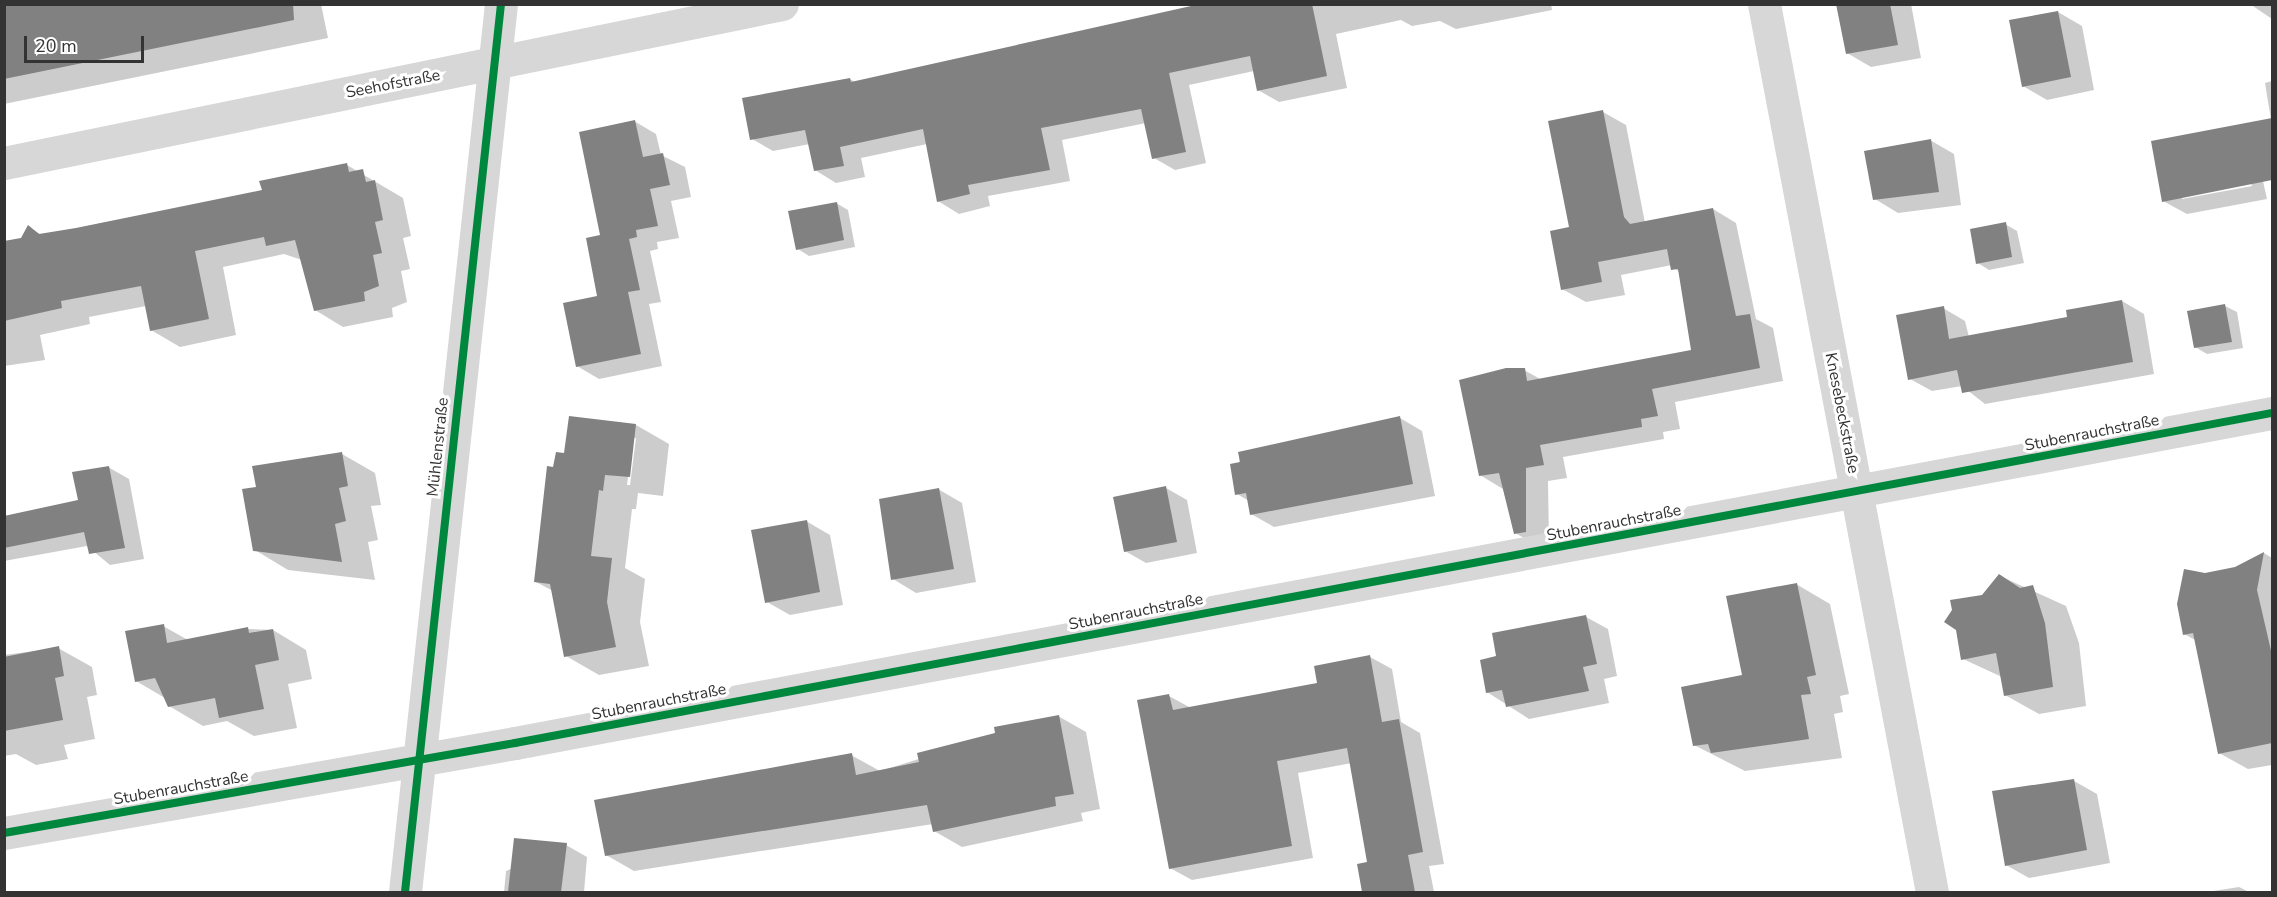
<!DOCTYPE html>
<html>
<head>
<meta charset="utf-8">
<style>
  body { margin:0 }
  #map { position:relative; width:2277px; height:897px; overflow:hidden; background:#fff; font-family:"Nunito Sans",sans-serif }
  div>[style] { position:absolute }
  .shadow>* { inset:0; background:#0003 }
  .building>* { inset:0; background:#818181 }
  .minor>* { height:33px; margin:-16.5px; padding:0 16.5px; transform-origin:16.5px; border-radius:16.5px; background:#d7d7d7 }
  .cycleway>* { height:8px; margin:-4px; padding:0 4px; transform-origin:4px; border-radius:4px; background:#00873e }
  span { translate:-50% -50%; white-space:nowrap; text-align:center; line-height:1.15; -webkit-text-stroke:6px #fff; paint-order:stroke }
  .street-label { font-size:16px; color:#333 }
  .frame { position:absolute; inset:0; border:6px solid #333; pointer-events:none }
  .scale { position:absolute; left:24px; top:36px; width:120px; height:27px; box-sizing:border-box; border:3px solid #333; border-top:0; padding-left:8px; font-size:18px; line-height:21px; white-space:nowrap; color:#333; -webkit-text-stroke:4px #fff; paint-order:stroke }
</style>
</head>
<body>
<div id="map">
  <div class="shadow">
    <div style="clip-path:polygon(4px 4px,321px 4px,328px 38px,4px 104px)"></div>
    <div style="clip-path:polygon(1216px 4px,1551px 4px,1552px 10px,1456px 29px,1440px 21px,1412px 26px,1401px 20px,1336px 34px,1347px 88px,1279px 102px,1258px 90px,1254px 71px,1189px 85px,1206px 163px,1175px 170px,1154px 158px,1146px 123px,1062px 140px,1070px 181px,988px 196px,990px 206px,959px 214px,938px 201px,927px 144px,861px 158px,865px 177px,836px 183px,815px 170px,810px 144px,773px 151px,752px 139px,850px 79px,855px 82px)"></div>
    <div style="clip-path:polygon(1838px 4px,1911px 4px,1921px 58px,1871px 67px,1847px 53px)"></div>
    <div style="clip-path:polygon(2272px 4px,2272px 19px,2250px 4px)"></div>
    <div style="clip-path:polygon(2058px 12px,2082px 26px,2094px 90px,2047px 100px,2023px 86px)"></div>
    <div style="clip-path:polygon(evenodd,2272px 81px,2272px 179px,2263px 181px,2267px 199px,2187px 214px,2163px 201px,2271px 120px,2265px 83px,2272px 81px,2251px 183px,2252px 186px,2182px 199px,2182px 196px,2251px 183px)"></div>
    <div style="clip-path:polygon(1603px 112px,1626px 125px,1645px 223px,1713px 209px,1736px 223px,1756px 319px,1773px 328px,1783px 381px,1675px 402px,1680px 429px,1663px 432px,1664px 439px,1563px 457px,1567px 478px,1548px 481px,1549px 543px,1539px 546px,1515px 533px,1503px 489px,1480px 475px,1524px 370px,1542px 380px,1693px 352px,1680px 273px,1672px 265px,1621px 275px,1625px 295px,1586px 302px,1562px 289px,1571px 228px)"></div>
    <div style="clip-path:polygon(634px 121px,656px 134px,661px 155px,685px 167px,691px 197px,671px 201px,679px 238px,657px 242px,658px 249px,650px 251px,661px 302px,649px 304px,662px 366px,599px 379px,577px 366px,599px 297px,602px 237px)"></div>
    <div style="clip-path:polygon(1930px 140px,1954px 154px,1961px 205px,1898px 213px,1875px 199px)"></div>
    <div style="clip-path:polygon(347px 165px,403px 198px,411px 236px,403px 238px,410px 269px,401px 271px,407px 302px,392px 308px,393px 317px,343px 327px,315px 310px,302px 260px,284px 254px,223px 267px,236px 335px,180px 347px,151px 330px,146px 306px,89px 317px,90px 324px,40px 335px,45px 360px,4px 366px,4px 243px,22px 239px,28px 227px,42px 235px,263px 191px)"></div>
    <div style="clip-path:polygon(836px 203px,848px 210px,855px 247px,809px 256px,798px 249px)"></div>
    <div style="clip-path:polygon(2005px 224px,2017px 231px,2024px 263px,1989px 270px,1978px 263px)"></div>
    <div style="clip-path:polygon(2122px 301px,2144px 314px,2154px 374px,1985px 404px,1962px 386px,1932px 391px,1910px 379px,1943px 308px,1965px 321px,1969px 337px,2069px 318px)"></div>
    <div style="clip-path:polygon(2225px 306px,2237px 312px,2243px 348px,2207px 354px,2195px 347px)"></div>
    <div style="clip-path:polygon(1400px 418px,1422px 431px,1435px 496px,1274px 527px,1251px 514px,1249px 501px,1237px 494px,1240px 453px)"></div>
    <div style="clip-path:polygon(evenodd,636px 425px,669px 444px,663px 496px,638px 493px,636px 509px,632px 509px,625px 568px,645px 579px,640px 622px,649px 666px,599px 675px,566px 656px,553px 591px,536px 582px,555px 469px,566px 454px,636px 425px,633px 438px,636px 438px,630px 485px,627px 485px,633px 438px)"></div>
    <div style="clip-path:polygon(342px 454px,375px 473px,381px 505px,371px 506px,378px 540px,368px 542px,375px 580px,288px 570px,255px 550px,257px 488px)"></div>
    <div style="clip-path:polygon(108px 467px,129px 479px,144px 559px,110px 565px,87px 546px,4px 561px,4px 518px,80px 502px)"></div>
    <div style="clip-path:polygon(1166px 488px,1187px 500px,1197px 553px,1146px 563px,1125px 551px)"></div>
    <div style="clip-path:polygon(938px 489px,962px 503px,976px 582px,916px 593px,893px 579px)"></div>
    <div style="clip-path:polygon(806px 521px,830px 535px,843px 605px,790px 615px,767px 602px)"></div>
    <div style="clip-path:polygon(2264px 553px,2272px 558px,2272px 765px,2248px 769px,2219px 753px,2197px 641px,2184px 634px,2205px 574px,2235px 569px)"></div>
    <div style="clip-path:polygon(2000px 576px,2066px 606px,2079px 643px,2086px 706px,2039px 714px,2005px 695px,2002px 677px,1963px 659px,1983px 596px)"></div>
    <div style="clip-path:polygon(1796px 584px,1830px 604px,1849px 694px,1840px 696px,1843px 712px,1834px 714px,1842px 758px,1745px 771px,1694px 745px,1743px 677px)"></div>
    <div style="clip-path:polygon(1586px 617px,1608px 629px,1617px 676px,1604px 679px,1609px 703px,1529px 719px,1487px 692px,1498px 658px)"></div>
    <div style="clip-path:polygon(163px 626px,188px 640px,248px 629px,273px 630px,306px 650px,312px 679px,288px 684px,297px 728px,254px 736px,227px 721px,203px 726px,169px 706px,165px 698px,136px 681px)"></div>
    <div style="clip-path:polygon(58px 648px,92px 667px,97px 695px,87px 697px,95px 739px,64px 745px,68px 759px,36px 765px,16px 754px,4px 756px,4px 655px)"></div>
    <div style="clip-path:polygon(1370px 657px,1392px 669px,1401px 722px,1420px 733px,1444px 864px,1429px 866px,1434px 892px,1363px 892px,1359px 865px,1369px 863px,1352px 763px,1298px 773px,1313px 858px,1192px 880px,1170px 868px,1169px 696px,1191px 708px,1319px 684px)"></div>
    <div style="clip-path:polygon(1058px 716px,1086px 732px,1100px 809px,1081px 813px,1083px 821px,962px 847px,934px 831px,933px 824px,634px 871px,606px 855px,851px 755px,880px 771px)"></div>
    <div style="clip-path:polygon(2074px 781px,2097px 794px,2110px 863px,2029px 878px,2006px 865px)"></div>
    <div style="clip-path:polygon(566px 845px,587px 857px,584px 892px,504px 892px,506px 871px)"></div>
    <div style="clip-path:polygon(2239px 887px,2249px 892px,2207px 892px)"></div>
  </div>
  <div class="building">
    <div style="clip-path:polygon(4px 4px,293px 4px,294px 20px,4px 79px)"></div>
    <div style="clip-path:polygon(1200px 4px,1312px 4px,1327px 76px,1257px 91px,1250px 56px,1169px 73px,1186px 152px,1152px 159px,1141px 109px,1041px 128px,1050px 170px,968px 185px,970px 194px,937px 202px,923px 129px,840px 147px,844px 166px,814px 171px,805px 130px,750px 140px,742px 98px,850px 78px,851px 82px)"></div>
    <div style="clip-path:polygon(1836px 4px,1890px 4px,1898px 45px,1846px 54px)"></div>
    <div style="clip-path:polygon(2058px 11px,2071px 77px,2022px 87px,2009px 20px)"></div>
    <div style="clip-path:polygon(1603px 110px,1624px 217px,1630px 224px,1713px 208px,1736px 316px,1750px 314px,1760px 368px,1652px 389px,1658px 416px,1641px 419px,1642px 427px,1540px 445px,1544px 465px,1526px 468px,1526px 532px,1514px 534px,1499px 473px,1479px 476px,1459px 380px,1506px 368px,1525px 368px,1527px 381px,1691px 350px,1678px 269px,1671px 270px,1667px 249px,1598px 262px,1602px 282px,1561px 290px,1550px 231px,1569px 227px,1548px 121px)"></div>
    <div style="clip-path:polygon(2272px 118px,2272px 180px,2162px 202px,2151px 141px)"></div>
    <div style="clip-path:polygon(635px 120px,643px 157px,663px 153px,670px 185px,650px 189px,658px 226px,636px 230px,637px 237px,629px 239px,640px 290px,628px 292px,641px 354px,576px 367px,563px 303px,597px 296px,586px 238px,600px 235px,579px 132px)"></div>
    <div style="clip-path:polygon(1931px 139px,1939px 192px,1873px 200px,1864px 151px)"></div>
    <div style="clip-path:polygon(347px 163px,349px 172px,363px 169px,366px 182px,375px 180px,383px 220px,375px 222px,382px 253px,373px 255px,379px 286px,364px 292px,365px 301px,314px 311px,295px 240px,266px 246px,264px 237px,195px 251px,209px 319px,150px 331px,141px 286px,61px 301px,62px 308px,4px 321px,4px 241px,21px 238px,28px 225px,39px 234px,76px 228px,262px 190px,259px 181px)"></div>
    <div style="clip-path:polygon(837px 202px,844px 240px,796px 250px,788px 211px)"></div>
    <div style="clip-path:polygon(2006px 222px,2012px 257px,1976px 264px,1970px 229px)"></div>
    <div style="clip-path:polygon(2122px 300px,2133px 362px,1962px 393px,1957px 370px,1908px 380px,1896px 315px,1944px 306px,1949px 339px,2067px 317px,2066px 310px)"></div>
    <div style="clip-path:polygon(2225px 304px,2232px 342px,2194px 348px,2187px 311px)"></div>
    <div style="clip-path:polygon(569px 416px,636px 424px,630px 477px,605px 475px,603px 491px,599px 490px,591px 556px,612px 558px,607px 602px,616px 647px,564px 657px,550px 584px,534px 582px,547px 466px,553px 467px,556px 452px,564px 453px)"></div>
    <div style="clip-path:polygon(1400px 416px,1413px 484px,1250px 515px,1246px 493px,1235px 495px,1230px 464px,1240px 462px,1238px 452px)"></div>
    <div style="clip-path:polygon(342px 452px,348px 486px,339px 488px,346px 521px,335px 524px,342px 562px,253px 551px,242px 489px,256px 487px,252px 466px)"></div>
    <div style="clip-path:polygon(109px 466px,125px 548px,89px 554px,84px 532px,4px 548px,4px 516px,78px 500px,72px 472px)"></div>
    <div style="clip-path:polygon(1166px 486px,1177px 542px,1124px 552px,1113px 497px)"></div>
    <div style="clip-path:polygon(939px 488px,954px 569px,891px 580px,879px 499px)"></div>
    <div style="clip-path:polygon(807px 520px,820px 592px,765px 603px,751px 530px)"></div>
    <div style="clip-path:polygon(2264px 552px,2257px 590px,2272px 655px,2272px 743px,2218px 754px,2193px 633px,2183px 635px,2177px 604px,2184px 569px,2205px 573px,2235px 567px)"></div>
    <div style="clip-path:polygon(1999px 574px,2020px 588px,2033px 585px,2045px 623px,2053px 687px,2004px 696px,1996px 653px,1961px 660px,1956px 630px,1944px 622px,1952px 610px,1950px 600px,1982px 595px)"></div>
    <div style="clip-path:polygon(1797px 583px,1816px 675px,1807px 677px,1811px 694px,1801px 695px,1809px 739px,1711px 753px,1708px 744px,1693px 746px,1681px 687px,1742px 675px,1726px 596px)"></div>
    <div style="clip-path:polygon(1586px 615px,1597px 664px,1583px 667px,1589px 691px,1506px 707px,1502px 690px,1486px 693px,1480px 660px,1496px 656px,1492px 633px)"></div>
    <div style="clip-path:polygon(164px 624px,167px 643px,248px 627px,249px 633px,273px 629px,279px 660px,255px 665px,264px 709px,219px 718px,215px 698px,168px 707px,155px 678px,135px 682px,125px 631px)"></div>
    <div style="clip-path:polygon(59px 646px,64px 676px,55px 678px,63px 720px,4px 731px,4px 657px)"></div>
    <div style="clip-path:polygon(1370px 655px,1382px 722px,1399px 719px,1423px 852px,1408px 855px,1415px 892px,1362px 892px,1357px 864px,1367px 862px,1347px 748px,1277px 761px,1292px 846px,1169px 869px,1137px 700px,1169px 694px,1173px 710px,1317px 683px,1314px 666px)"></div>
    <div style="clip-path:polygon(1059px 715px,1074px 794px,1055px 797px,1056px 806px,933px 832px,927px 805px,605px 856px,594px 800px,852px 753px,856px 775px,919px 762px,917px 753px,995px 733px,994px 727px)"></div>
    <div style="clip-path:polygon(2074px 779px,2087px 850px,2005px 866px,1992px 791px)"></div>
    <div style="clip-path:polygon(514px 838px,567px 843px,561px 892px,508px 892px)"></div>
  </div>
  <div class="minor">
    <div style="left:1764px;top:4px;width:904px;rotate:79.29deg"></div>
    <div style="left:4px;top:163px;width:794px;rotate:-11.55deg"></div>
    <div style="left:4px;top:833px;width:519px;rotate:-9.99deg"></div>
    <div style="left:515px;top:743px;width:1788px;rotate:-10.64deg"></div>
    <div style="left:405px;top:892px;width:893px;rotate:-83.83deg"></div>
  </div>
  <div class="cycleway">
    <div style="left:4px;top:833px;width:519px;rotate:-9.99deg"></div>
    <div style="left:515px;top:743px;width:1788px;rotate:-10.64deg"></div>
    <div style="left:405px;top:892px;width:893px;rotate:-83.83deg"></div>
  </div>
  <div class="street-label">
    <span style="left:393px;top:84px;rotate:-11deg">Seehofstraße</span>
    <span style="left:1842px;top:413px;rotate:79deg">Knesebeckstraße</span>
    <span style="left:2092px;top:433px;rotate:-11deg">Stubenrauchstraße</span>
    <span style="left:438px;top:447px;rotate:-84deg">Mühlenstraße</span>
    <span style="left:1614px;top:523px;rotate:-11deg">Stubenrauchstraße</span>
    <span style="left:1136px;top:612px;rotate:-11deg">Stubenrauchstraße</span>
    <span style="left:659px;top:702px;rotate:-11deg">Stubenrauchstraße</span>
    <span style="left:181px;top:788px;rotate:-10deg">Stubenrauchstraße</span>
  </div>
  <div class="frame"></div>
  <div class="scale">20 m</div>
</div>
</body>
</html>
